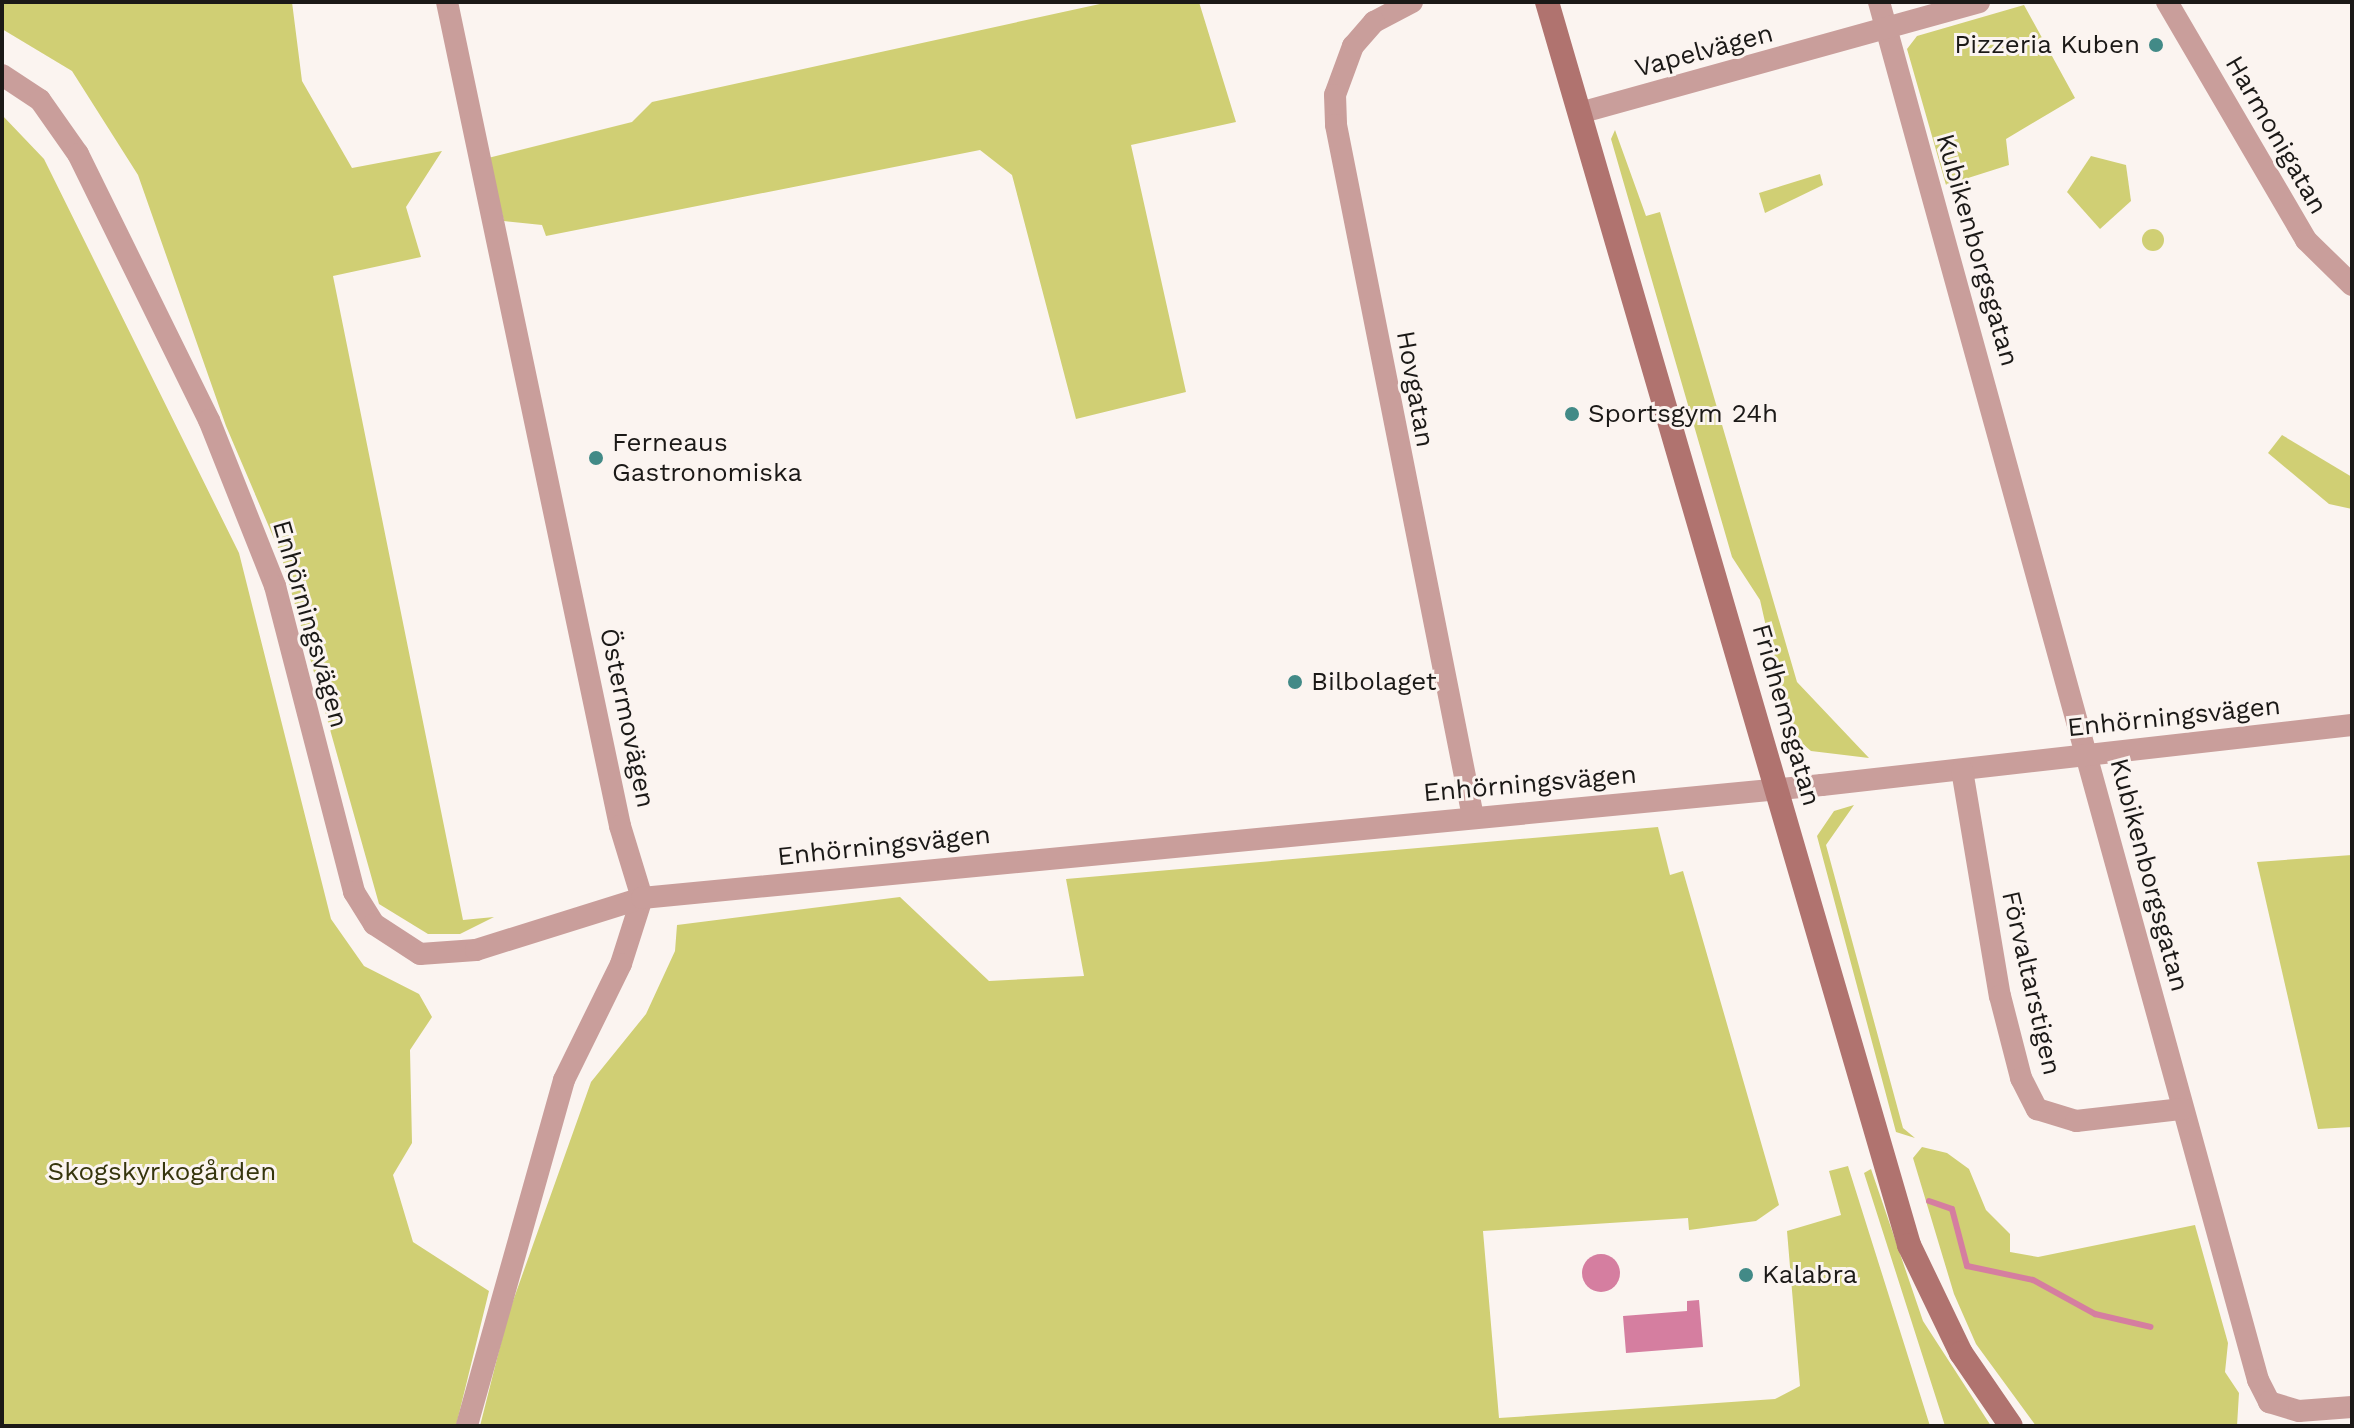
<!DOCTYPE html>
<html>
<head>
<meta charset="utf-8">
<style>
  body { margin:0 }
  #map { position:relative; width:2354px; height:1428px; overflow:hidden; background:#fbf4f0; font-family:"Work Sans",sans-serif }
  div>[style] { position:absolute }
  .green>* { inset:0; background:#d0cf74 }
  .round { border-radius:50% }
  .water>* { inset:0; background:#d57ea0 }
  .stream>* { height:6px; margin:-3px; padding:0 3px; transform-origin:3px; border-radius:3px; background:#d57ea0 }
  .street>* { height:22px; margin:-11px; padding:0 11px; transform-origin:11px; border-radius:11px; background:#c99e9b }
  .secondary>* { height:24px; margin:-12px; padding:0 12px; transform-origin:12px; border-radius:12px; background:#b0736f }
  .dots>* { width:22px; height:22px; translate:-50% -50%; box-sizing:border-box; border:4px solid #fbf4f0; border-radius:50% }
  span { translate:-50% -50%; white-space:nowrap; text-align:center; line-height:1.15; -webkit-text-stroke:6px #fbf4f0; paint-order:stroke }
  .poi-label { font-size:26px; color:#1b1917 }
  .right { translate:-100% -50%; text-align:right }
  .left { translate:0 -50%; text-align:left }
  .street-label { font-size:26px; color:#1b1917 }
  .park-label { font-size:26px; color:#36350d }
  .frame { position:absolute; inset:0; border:4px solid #1b1917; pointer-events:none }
</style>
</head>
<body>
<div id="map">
  <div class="green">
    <div style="clip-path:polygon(2px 2px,292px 2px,302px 81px,352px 168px,442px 151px,406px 207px,421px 257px,333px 276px,463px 920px,494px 917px,460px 934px,428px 934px,379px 904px,281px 555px,226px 426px,138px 175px,72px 71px,2px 29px)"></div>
    <div style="clip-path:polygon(1109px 2px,1199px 2px,1236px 122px,1131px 145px,1186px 392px,1076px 419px,1012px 175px,980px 150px,546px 236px,542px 225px,504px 221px,488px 158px,632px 122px,652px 102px)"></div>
    <div style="clip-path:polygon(2024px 5px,2075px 98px,2006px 139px,2009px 165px,1946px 185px,1907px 49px,1917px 36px)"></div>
    <div style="clip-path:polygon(2px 115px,44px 159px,239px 553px,331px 919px,364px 966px,419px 994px,432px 1017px,410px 1050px,412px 1143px,393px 1175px,413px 1242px,489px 1291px,456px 1426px,2px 1426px)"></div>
    <div style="clip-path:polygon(1615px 130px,1646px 216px,1660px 212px,1797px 682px,1869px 758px,1811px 751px,1790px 733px,1760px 600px,1732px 557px,1611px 139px)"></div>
    <div style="clip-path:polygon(2091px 156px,2126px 165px,2131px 201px,2100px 229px,2067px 192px)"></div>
    <div style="clip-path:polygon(1820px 174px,1823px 185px,1765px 213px,1759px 193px)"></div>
    <div class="round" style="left:2142px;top:229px;width:22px;height:22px"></div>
    <div style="clip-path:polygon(2282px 435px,2352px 477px,2352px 509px,2329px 504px,2268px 453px)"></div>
    <div style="clip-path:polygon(1854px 805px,1826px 845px,1903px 1128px,1915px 1138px,1896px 1132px,1817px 836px,1834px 811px)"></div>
    <div style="clip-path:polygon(1658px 827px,1670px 875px,1683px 871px,1779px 1205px,1756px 1221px,1689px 1230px,1688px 1218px,1483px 1231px,1499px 1418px,1775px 1399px,1800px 1386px,1787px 1231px,1841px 1215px,1829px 1171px,1848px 1166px,1930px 1426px,480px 1426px,508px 1315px,591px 1082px,646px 1014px,675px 951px,677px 925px,900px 897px,989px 981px,1084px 976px,1066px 879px)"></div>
    <div style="clip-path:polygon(2352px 855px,2352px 1127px,2318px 1129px,2257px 862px)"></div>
    <div style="clip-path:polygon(1922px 1147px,1947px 1153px,1969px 1169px,1986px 1210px,2010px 1234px,2010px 1252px,2038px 1257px,2195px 1225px,2228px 1343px,2225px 1372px,2239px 1393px,2237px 1426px,2036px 1426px,1976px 1344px,1954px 1294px,1913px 1158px)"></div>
    <div style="clip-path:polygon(1871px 1169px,1923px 1321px,1991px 1426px,1945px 1426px,1864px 1173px)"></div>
  </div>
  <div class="water">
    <div class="round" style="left:1582px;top:1254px;width:38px;height:38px"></div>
    <div style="clip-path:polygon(1699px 1300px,1703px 1347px,1626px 1353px,1623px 1316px,1687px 1311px,1687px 1301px)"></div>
  </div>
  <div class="stream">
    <div style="left:1929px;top:1201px;width:24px;rotate:19deg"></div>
    <div style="left:1952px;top:1209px;width:59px;rotate:75.3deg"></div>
    <div style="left:1967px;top:1266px;width:67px;rotate:12deg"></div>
    <div style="left:2033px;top:1280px;width:71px;rotate:28.7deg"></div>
    <div style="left:2095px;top:1314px;width:57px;rotate:13.1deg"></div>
  </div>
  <div class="street">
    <div style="left:447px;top:2px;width:842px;rotate:78.14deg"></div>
    <div style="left:620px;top:826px;width:75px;rotate:73deg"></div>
    <div style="left:642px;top:898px;width:69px;rotate:107.7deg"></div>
    <div style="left:621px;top:964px;width:129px;rotate:116.2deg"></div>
    <div style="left:564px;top:1080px;width:359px;rotate:105.7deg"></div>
    <div style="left:1412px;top:2px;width:43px;rotate:152.2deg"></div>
    <div style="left:1374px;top:22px;width:32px;rotate:131deg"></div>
    <div style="left:1353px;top:46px;width:52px;rotate:110.2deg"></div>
    <div style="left:1335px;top:95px;width:30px;rotate:88deg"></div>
    <div style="left:1336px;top:125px;width:705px;rotate:78.8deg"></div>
    <div style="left:1879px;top:2px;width:1429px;rotate:74.62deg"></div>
    <div style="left:2258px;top:1380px;width:25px;rotate:63deg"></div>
    <div style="left:2269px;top:1402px;width:31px;rotate:17deg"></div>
    <div style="left:2299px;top:1411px;width:53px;rotate:-4.3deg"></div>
    <div style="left:2167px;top:2px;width:276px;rotate:59.7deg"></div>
    <div style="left:2306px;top:240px;width:64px;rotate:44.4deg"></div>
    <div style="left:2px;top:75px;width:45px;rotate:33.3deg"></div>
    <div style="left:40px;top:100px;width:66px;rotate:54.9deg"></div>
    <div style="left:78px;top:154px;width:297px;rotate:63.8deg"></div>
    <div style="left:209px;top:420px;width:179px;rotate:68.3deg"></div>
    <div style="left:275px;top:586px;width:316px;rotate:75.5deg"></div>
    <div style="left:354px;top:892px;width:38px;rotate:58deg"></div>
    <div style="left:374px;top:924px;width:55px;rotate:33.1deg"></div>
    <div style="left:420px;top:954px;width:56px;rotate:-4.1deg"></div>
    <div style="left:476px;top:950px;width:174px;rotate:-17.4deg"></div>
    <div style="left:642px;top:898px;width:1185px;rotate:-5.47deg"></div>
    <div style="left:1822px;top:785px;width:533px;rotate:-6.46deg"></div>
    <div style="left:1583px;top:112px;width:411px;rotate:-15.5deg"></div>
    <div style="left:1962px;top:770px;width:229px;rotate:80.5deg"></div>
    <div style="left:2000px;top:996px;width:85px;rotate:75.6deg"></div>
    <div style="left:2021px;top:1078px;width:35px;rotate:63deg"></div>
    <div style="left:2037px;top:1109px;width:41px;rotate:17.1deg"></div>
    <div style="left:2076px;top:1121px;width:107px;rotate:-6.5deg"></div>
  </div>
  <div class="secondary">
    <div style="left:1547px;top:2px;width:1295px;rotate:73.76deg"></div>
    <div style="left:1909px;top:1245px;width:120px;rotate:64.3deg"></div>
    <div style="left:1961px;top:1353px;width:88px;rotate:55.6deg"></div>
  </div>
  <div class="dots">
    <div style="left:2156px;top:45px;background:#428a87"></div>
    <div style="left:1572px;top:414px;background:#428a87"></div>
    <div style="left:596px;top:458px;background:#428a87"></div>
    <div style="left:1295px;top:682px;background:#428a87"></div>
    <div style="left:1746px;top:1275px;background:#428a87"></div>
  </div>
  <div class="poi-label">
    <span class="right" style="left:2140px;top:45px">Pizzeria Kuben</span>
    <span class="left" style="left:1588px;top:414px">Sportsgym 24h</span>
    <span class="left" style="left:612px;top:458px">Ferneaus<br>Gastronomiska</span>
    <span class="left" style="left:1311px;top:682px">Bilbolaget</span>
    <span class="left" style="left:1762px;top:1275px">Kalabra</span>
  </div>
  <div class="street-label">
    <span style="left:1704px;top:51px;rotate:-15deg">Vapelvägen</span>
    <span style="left:2276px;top:135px;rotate:60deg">Harmonigatan</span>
    <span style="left:1977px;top:250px;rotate:74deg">Kubikenborgsgatan</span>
    <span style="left:1415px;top:389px;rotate:80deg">Hovgatan</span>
    <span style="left:310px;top:624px;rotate:74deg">Enhörningsvägen</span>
    <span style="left:1786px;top:715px;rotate:74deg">Fridhemsgatan</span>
    <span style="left:2174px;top:717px;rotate:-6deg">Enhörningsvägen</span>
    <span style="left:627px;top:718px;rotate:78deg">Östermovägen</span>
    <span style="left:1530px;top:784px;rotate:-5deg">Enhörningsvägen</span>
    <span style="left:884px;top:846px;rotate:-6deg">Enhörningsvägen</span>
    <span style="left:2149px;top:875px;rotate:75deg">Kubikenborgsgatan</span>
    <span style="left:2031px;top:983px;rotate:77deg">Förvaltarstigen</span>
  </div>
  <div class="park-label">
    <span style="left:162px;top:1172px">Skogskyrkogården</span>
  </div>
  <div class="frame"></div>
</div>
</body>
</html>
